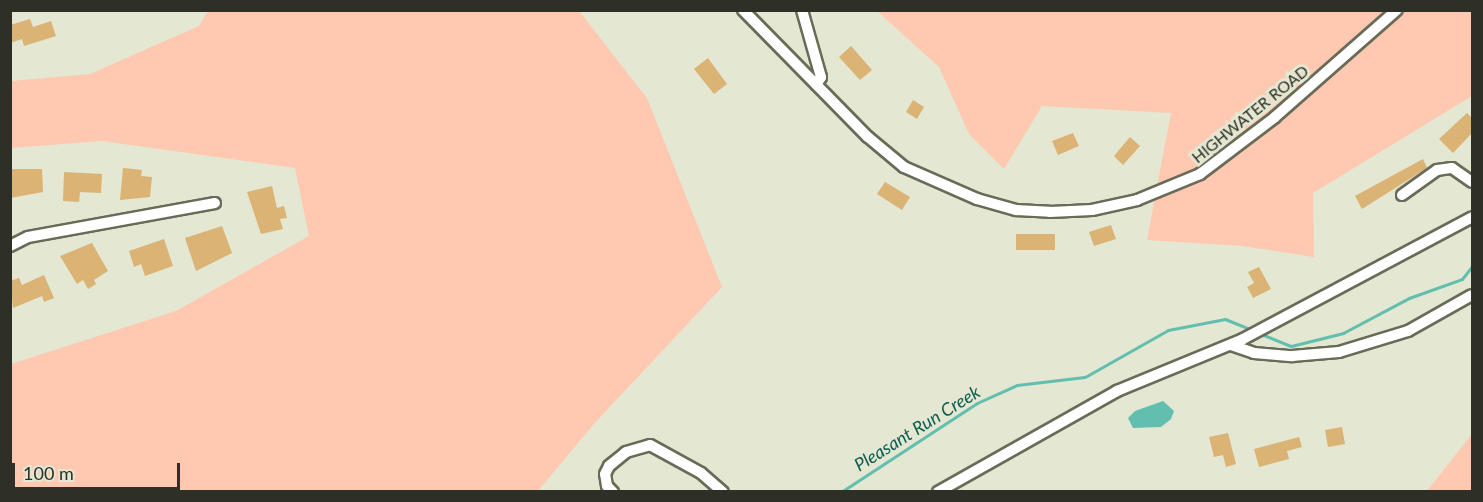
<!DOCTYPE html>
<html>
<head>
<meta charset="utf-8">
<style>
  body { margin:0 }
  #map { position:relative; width:1483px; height:502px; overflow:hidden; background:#e4e7d1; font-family:Lato,sans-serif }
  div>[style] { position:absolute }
  .green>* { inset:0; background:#ffc8b0 }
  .water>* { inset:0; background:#62beae }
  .stream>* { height:3px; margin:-1.5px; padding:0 1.5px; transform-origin:1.5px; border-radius:1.5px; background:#62beae }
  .building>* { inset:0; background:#dab375 }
  .roads { filter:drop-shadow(2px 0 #696b58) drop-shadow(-2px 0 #696b58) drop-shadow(0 2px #696b58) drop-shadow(0 -2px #696b58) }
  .minor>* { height:10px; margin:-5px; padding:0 5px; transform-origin:5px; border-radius:5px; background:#fff }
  span { translate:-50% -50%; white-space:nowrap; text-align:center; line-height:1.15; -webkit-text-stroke:6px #e4e7d1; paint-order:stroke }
  .street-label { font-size:16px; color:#2e2f27 }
  .water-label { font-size:18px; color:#0e5d52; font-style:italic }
  .frame { position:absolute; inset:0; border:12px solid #2e2f27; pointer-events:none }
  .scale { position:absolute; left:12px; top:463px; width:168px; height:27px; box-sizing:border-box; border:3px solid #2e2f27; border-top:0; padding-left:8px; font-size:18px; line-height:21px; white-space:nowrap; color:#2e2f27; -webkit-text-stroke:4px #e4e7d1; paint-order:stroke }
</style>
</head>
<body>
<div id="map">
  <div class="green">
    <div style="clip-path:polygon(208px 11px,579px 11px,647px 98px,722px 287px,593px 425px,538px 491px,11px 491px,11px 364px,176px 311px,309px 236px,295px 168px,102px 141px,11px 148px,11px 81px,90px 74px,199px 26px)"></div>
    <div style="clip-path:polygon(877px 11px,1472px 11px,1472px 96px,1313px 193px,1314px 257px,1242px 246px,1147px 240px,1171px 113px,1042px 106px,1004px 169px,969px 134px,939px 67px)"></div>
    <div style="clip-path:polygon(1472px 434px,1472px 491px,1427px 491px)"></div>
  </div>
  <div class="water">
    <div style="clip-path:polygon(1163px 401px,1174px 411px,1171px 419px,1161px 427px,1133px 428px,1128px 418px,1135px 411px)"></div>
  </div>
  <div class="stream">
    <div style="left:1261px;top:334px;width:32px;rotate:22deg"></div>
    <div style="left:1291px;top:346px;width:54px;rotate:-14deg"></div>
    <div style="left:1343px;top:333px;width:75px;rotate:-27.9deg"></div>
    <div style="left:1409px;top:298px;width:56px;rotate:-19.7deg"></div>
    <div style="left:1462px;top:279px;width:16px;rotate:-52deg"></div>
    <div style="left:841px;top:492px;width:163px;rotate:-33.2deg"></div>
    <div style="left:977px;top:403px;width:44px;rotate:-24.2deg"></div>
    <div style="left:1017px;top:385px;width:68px;rotate:-6.7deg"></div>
    <div style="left:1085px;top:377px;width:95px;rotate:-29.5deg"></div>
    <div style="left:1168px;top:330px;width:58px;rotate:-10.9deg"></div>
    <div style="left:1225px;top:319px;width:29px;rotate:22deg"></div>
  </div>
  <div class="building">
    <div style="clip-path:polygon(30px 19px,33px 27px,51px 21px,56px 36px,24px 46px,22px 39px,10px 43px,10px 25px)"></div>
    <div style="clip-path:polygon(851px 46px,872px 70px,860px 80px,839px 57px)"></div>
    <div style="clip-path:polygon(708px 58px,727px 84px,714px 94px,694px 69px)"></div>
    <div style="clip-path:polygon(913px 100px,924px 107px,917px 119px,906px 112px)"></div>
    <div style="clip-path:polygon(1467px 113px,1473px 119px,1473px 132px,1453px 153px,1439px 139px)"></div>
    <div style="clip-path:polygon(1073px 133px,1079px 146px,1058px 155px,1052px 141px)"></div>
    <div style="clip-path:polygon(1130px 137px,1140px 146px,1123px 165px,1114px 156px)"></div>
    <div style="clip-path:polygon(1423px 159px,1427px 168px,1362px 209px,1355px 196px)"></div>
    <div style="clip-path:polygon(123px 168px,142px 170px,141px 176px,152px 177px,150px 197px,120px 200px)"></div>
    <div style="clip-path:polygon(10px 169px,42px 169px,43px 192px,10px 198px)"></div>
    <div style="clip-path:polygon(64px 172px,102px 174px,101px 193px,80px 192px,79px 202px,63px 201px)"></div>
    <div style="clip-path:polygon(885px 182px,910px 197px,902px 210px,877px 194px)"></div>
    <div style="clip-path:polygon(272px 186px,277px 208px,284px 206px,287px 218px,280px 219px,283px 229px,261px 234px,247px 192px)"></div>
    <div style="clip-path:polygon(1111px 225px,1116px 239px,1094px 246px,1089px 232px)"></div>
    <div style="clip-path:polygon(222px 226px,232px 253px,196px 271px,185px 238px)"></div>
    <div style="clip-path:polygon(1016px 234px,1055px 234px,1055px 250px,1016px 250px)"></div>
    <div style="clip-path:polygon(164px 239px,173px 266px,145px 276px,141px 264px,134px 267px,129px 251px)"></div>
    <div style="clip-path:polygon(92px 243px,108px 271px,94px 280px,96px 284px,88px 289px,83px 280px,77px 284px,60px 256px)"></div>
    <div style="clip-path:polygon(1259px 267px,1271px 289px,1253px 298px,1247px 287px,1254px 283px,1248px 272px)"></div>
    <div style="clip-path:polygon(44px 275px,54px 298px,44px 302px,42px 296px,13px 308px,10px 281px,19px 278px,22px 285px)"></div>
    <div style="clip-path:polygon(1342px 427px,1345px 444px,1328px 447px,1325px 430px)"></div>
    <div style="clip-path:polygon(1228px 433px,1236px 464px,1226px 467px,1223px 455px,1214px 457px,1209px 437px)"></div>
    <div style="clip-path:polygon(1299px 437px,1302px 447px,1287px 451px,1289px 459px,1259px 467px,1254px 449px)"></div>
  </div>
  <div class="roads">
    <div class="minor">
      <div style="left:743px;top:10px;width:178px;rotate:45.5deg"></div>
      <div style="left:868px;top:137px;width:47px;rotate:39.8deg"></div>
      <div style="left:904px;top:167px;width:80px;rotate:23.7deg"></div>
      <div style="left:977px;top:199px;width:41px;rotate:15.8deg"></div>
      <div style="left:1016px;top:210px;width:34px;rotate:3deg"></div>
      <div style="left:1050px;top:212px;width:42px;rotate:-2.7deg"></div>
      <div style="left:1092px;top:210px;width:46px;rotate:-12.5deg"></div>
      <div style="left:1137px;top:200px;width:68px;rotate:-22.4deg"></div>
      <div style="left:1200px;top:174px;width:94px;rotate:-37.2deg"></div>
      <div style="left:1275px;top:117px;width:162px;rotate:-41.3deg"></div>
      <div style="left:802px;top:10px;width:70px;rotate:74.2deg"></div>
      <div style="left:821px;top:77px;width:9px;rotate:122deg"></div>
      <div style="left:1402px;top:195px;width:43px;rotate:-35.5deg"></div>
      <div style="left:1437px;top:170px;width:15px;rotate:-8deg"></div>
      <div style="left:1452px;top:168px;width:24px;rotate:35deg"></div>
      <div style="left:10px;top:246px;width:20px;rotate:-27deg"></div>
      <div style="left:28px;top:237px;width:190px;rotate:-10.3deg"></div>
      <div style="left:1231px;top:345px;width:24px;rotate:19deg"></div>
      <div style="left:1254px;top:353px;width:38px;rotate:5deg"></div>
      <div style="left:1292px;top:356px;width:47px;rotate:-4.9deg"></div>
      <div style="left:1339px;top:352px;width:72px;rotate:-16.9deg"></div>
      <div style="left:1408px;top:331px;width:73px;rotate:-29.4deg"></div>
      <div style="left:613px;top:492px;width:8px;rotate:-135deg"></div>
      <div style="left:607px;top:486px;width:12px;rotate:-99deg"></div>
      <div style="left:605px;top:474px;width:9px;rotate:-63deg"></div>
      <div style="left:609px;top:466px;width:22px;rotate:-39deg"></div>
      <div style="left:626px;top:452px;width:25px;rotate:-16deg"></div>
      <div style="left:650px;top:445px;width:58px;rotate:28.8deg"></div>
      <div style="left:701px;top:473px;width:29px;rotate:41deg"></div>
      <div style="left:938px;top:492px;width:206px;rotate:-29.4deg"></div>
      <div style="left:1117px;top:391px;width:136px;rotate:-22.4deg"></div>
      <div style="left:1243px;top:339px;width:259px;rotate:-28deg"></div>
    </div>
  </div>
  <div class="street-label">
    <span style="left:1250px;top:114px;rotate:-39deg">HIGHWATER ROAD</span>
  </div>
  <div class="water-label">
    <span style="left:917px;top:428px;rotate:-32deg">Pleasant Run Creek</span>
  </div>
  <div class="frame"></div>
  <div class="scale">100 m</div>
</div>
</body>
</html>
